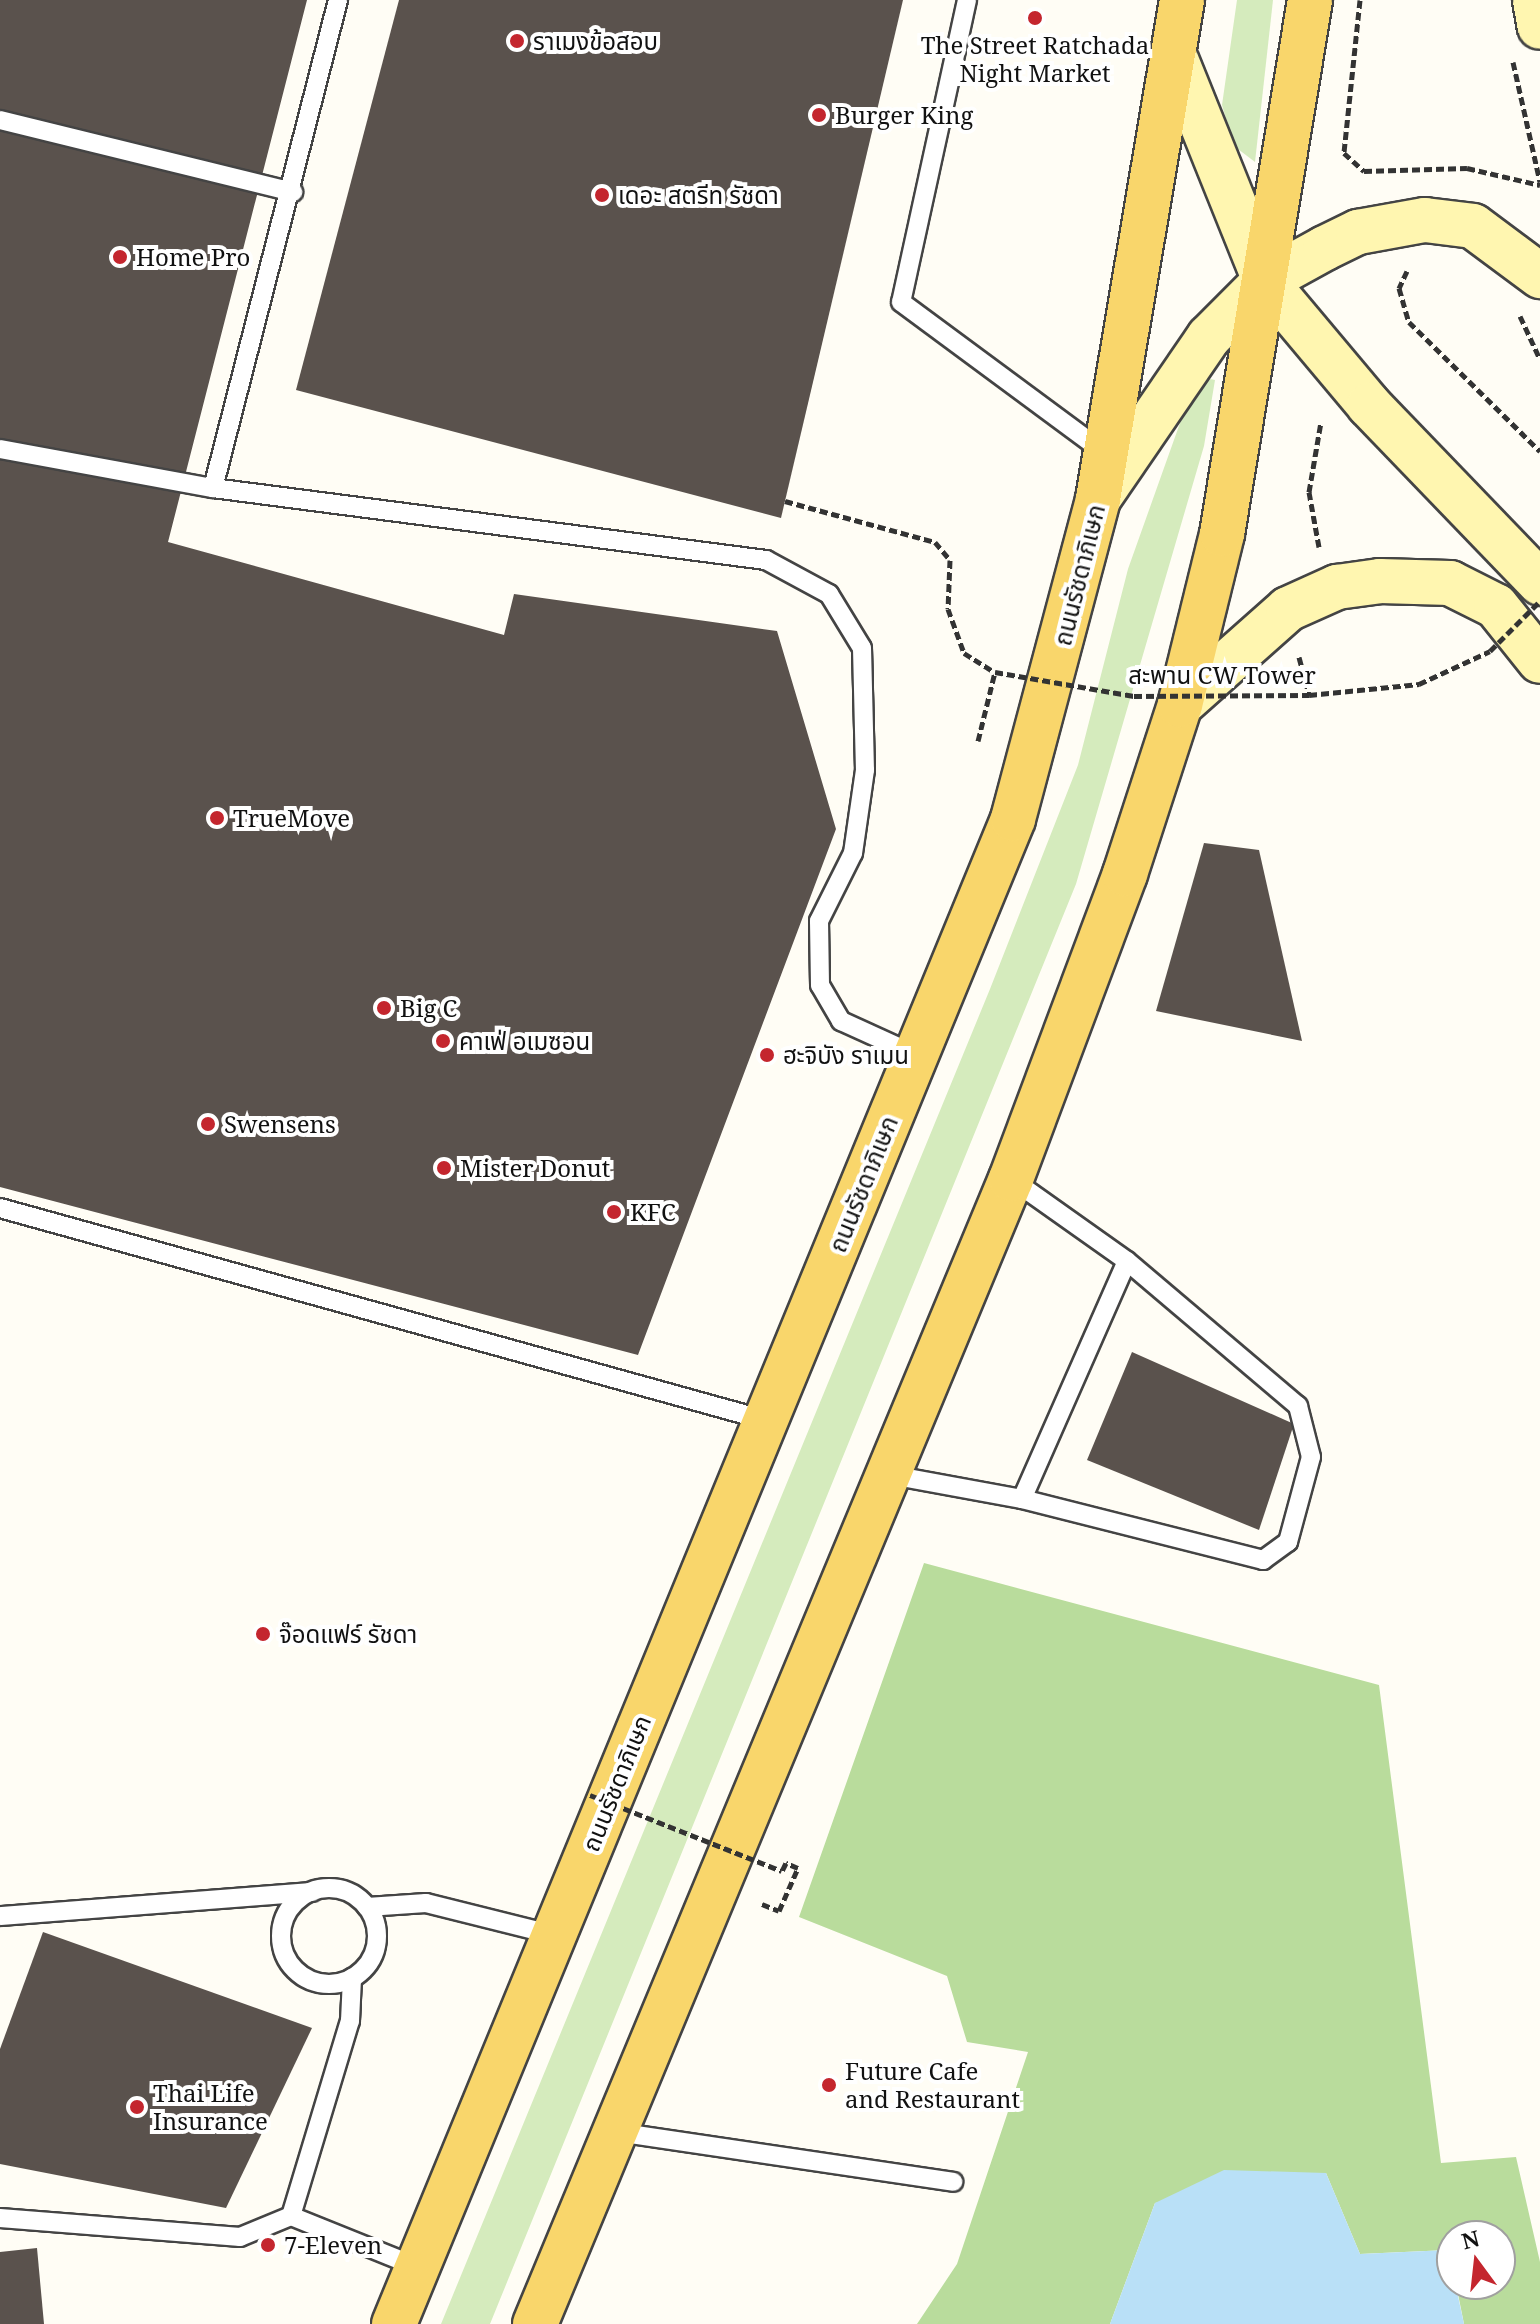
<!DOCTYPE html>
<html>
<head>
<meta charset="utf-8">
<style>
  body { margin:0 }
  #map { position:relative; width:1540px; height:2324px; overflow:hidden; background:#fffdf5; font-family:"Noto Serif","Noto Sans Thai",serif }
  div>[style] { position:absolute }
  .green>* { inset:0; background:#d5ebbd }
  .forest>* { inset:0; background:#b9dc9c }
  .water>* { inset:0; background:#b9e0f7 }
  .building>* { inset:0; background:#5a524d }
  .path>* { height:5px; margin-top:-2.5px; transform-origin:0; background:repeating-linear-gradient(90deg,#333 0 8px,transparent 0 12px) }
  .roads { filter:drop-shadow(2px 0 #444) drop-shadow(-2px 0 #444) drop-shadow(0 2px #444) drop-shadow(0 -2px #444) }
  .lane>* { height:18px; margin:-9px; padding:0 9px; transform-origin:9px; border-radius:9px; background:#fff }
  .lane>.ring { margin:-9px; padding:0; box-sizing:content-box; background:none; border:18px solid #fff; border-radius:50% }
  .secondary>* { height:44px; margin:-22px; padding:0 22px; transform-origin:22px; border-radius:22px; background:#fff6b0 }
  .primary>* { height:44px; margin:-22px; padding:0 22px; transform-origin:22px; border-radius:22px; background:#f9d66b }
  .path-bridge>* { height:5px; margin-top:-2.5px; transform-origin:0; background:repeating-linear-gradient(90deg,#333 0 8px,transparent 0 12px) }
  .dots>* { width:22px; height:22px; translate:-50% -50%; box-sizing:border-box; border:4px solid #fff; border-radius:50% }
  span { translate:-50% -50%; white-space:nowrap; text-align:center; line-height:1.15; -webkit-text-stroke:8px #fff; paint-order:stroke }
  .poi-label { font-size:24px; color:#111 }
  .left { translate:0 -50%; text-align:left }
  .street-label { font-size:24px; color:#111 }
  .north { position:absolute; left:1436px; top:2220px; width:80px; height:80px; box-sizing:border-box; background:#fff; border:2px solid #a0a0a0; border-radius:50%; rotate:345deg; font-size:22px; font-weight:700; line-height:32px; text-align:center; color:#111 }
  .north::after { content:''; display:block; margin:auto; width:28px; height:36px; background:#c4262e; clip-path:polygon(50% 0,100% 100%,50% 72%,0 100%) }
</style>
</head>
<body>
<div id="map">
  <div class="green">
    <div style="clip-path:polygon(1237px 0,1273px 0,1255px 162px,1234px 146px,1222px 105px)"></div>
    <div style="clip-path:polygon(1205px 378px,1215px 380px,1204px 446px,1076px 884px,490px 2324px,441px 2324px,990px 989px,1078px 765px,1128px 569px,1180px 423px)"></div>
  </div>
  <div class="forest">
    <div style="clip-path:polygon(924px 1563px,1379px 1685px,1441px 2163px,1516px 2157px,1540px 2262px,1540px 2324px,1464px 2324px,1456px 2284px,1500px 2284px,1500px 2236px,1452px 2236px,1452px 2267px,1448px 2250px,1360px 2254px,1326px 2173px,1155px 2203px,1110px 2324px,917px 2324px,957px 2264px,1028px 2052px,967px 2042px,947px 1976px,799px 1917px)"></div>
  </div>
  <div class="water">
    <div style="clip-path:polygon(1224px 2170px,1326px 2173px,1360px 2254px,1448px 2250px,1464px 2324px,1110px 2324px,1155px 2203px)"></div>
  </div>
  <div class="building">
    <div style="clip-path:polygon(0 0,307px 0,168px 542px,504px 635px,514px 594px,777px 631px,836px 829px,638px 1355px,0 1187px)"></div>
    <div style="clip-path:polygon(399px 0,903px 0,781px 518px,296px 390px)"></div>
    <div style="clip-path:polygon(1204px 843px,1259px 850px,1302px 1041px,1156px 1011px)"></div>
    <div style="clip-path:polygon(1132px 1352px,1294px 1424px,1259px 1530px,1087px 1460px)"></div>
    <div style="clip-path:polygon(43px 1932px,312px 2028px,226px 2208px,0 2164px,0 2049px)"></div>
    <div style="clip-path:polygon(37px 2248px,44px 2324px,0 2324px,0 2252px)"></div>
  </div>
  <div class="path">
    <div style="left:1360px;top:0;width:154px;rotate:96deg"></div>
    <div style="left:1344px;top:153px;width:27px;rotate:42deg"></div>
    <div style="left:1364px;top:171px;width:103px;rotate:-1.7deg"></div>
    <div style="left:1467px;top:168px;width:75px;rotate:13.1deg"></div>
    <div style="left:1513px;top:62px;width:123px;rotate:77.3deg"></div>
    <div style="left:1407px;top:271px;width:19px;rotate:115deg"></div>
    <div style="left:1399px;top:288px;width:35px;rotate:74deg"></div>
    <div style="left:1409px;top:322px;width:184px;rotate:44.6deg"></div>
    <div style="left:1520px;top:316px;width:47px;rotate:65.1deg"></div>
    <div style="left:1319px;top:547px;width:56px;rotate:-100.3deg"></div>
    <div style="left:1309px;top:492px;width:71px;rotate:-80.3deg"></div>
    <div style="left:1299px;top:657px;width:39px;rotate:75deg"></div>
    <div style="left:978px;top:741px;width:71px;rotate:-76.2deg"></div>
    <div style="left:762px;top:1904px;width:18px;rotate:22deg"></div>
    <div style="left:779px;top:1911px;width:47px;rotate:-66.2deg"></div>
    <div style="left:798px;top:1868px;width:13px;rotate:-157deg"></div>
    <div style="left:786px;top:1863px;width:9px;rotate:117deg"></div>
  </div>
  <div class="roads">
    <div class="lane">
      <div style="left:967px;top:0;width:309px;rotate:102.3deg"></div>
      <div style="left:901px;top:302px;width:252px;rotate:36.5deg"></div>
      <div style="left:0;top:120px;width:302px;rotate:13.8deg"></div>
      <div style="left:0;top:449px;width:217px;rotate:10.4deg"></div>
      <div style="left:213px;top:488px;width:558px;rotate:7.42deg"></div>
      <div style="left:766px;top:560px;width:72px;rotate:28.4deg"></div>
      <div style="left:829px;top:594px;width:63px;rotate:58.6deg"></div>
      <div style="left:862px;top:648px;width:122px;rotate:88.6deg"></div>
      <div style="left:865px;top:770px;width:84px;rotate:98.2deg"></div>
      <div style="left:853px;top:853px;width:76px;rotate:116.6deg"></div>
      <div style="left:819px;top:921px;width:64px;rotate:89.1deg"></div>
      <div style="left:820px;top:985px;width:42px;rotate:59.7deg"></div>
      <div style="left:841px;top:1021px;width:82px;rotate:24.4deg"></div>
      <div style="left:213px;top:488px;width:504px;rotate:-75.63deg"></div>
      <div style="left:0;top:1208px;width:794px;rotate:15.49deg"></div>
      <div style="left:891px;top:1475px;width:133px;rotate:10.4deg"></div>
      <div style="left:1022px;top:1499px;width:249px;rotate:14.2deg"></div>
      <div style="left:1263px;top:1560px;width:31px;rotate:-36deg"></div>
      <div style="left:1288px;top:1542px;width:88px;rotate:-74.9deg"></div>
      <div style="left:1311px;top:1457px;width:53px;rotate:-104.3deg"></div>
      <div style="left:1298px;top:1406px;width:224px;rotate:-139.7deg"></div>
      <div style="left:1127px;top:1261px;width:142px;rotate:-144.7deg"></div>
      <div style="left:1022px;top:1499px;width:260px;rotate:-66.2deg"></div>
      <div class="ring" style="left:281px;top:1888px;width:78px;height:78px"></div>
      <div style="left:367px;top:1907px;width:59px;rotate:-3.9deg"></div>
      <div style="left:426px;top:1903px;width:132px;rotate:14deg"></div>
      <div style="left:0;top:1916px;width:313px;rotate:-4.4deg"></div>
      <div style="left:616px;top:2132px;width:341px;rotate:8.4deg"></div>
      <div style="left:291px;top:2216px;width:204px;rotate:-73.2deg"></div>
      <div style="left:350px;top:2021px;width:43px;rotate:-87.3deg"></div>
      <div style="left:0;top:2218px;width:241px;rotate:4.5deg"></div>
      <div style="left:240px;top:2237px;width:55px;rotate:-22.4deg"></div>
      <div style="left:291px;top:2216px;width:136px;rotate:22deg"></div>
    </div>
    <div class="secondary">
      <div style="left:1535px;top:0;width:27px;rotate:80deg"></div>
      <div style="left:1177px;top:62px;width:236px;rotate:68.1deg"></div>
      <div style="left:1265px;top:281px;width:162px;rotate:50deg"></div>
      <div style="left:1369px;top:405px;width:247px;rotate:46.1deg"></div>
      <div style="left:1098px;top:499px;width:196px;rotate:-55.6deg"></div>
      <div style="left:1209px;top:337px;width:79px;rotate:-45deg"></div>
      <div style="left:1265px;top:281px;width:68px;rotate:-28.8deg"></div>
      <div style="left:1325px;top:248px;width:37px;rotate:-26deg"></div>
      <div style="left:1358px;top:232px;width:68px;rotate:-10.2deg"></div>
      <div style="left:1425px;top:220px;width:48px;rotate:7.1deg"></div>
      <div style="left:1473px;top:226px;width:84px;rotate:36.7deg"></div>
      <div style="left:1180px;top:705px;width:144px;rotate:-41.6deg"></div>
      <div style="left:1288px;top:609px;width:54px;rotate:-24.2deg"></div>
      <div style="left:1337px;top:587px;width:43px;rotate:-7.9deg"></div>
      <div style="left:1380px;top:581px;width:70px;rotate:1.6deg"></div>
      <div style="left:1450px;top:583px;width:51px;rotate:26.6deg"></div>
      <div style="left:1496px;top:606px;width:70px;rotate:51.3deg"></div>
    </div>
    <div class="primary">
      <div style="left:394px;top:2324px;width:1627px;rotate:-67.64deg"></div>
      <div style="left:1013px;top:819px;width:331px;rotate:-75.1deg"></div>
      <div style="left:1098px;top:499px;width:506px;rotate:-80.44deg"></div>
      <div style="left:535px;top:2324px;width:1240px;rotate:-67.43deg"></div>
      <div style="left:1011px;top:1179px;width:326px;rotate:-69.5deg"></div>
      <div style="left:1125px;top:874px;width:178px;rotate:-72deg"></div>
      <div style="left:1180px;top:705px;width:176px;rotate:-76.2deg"></div>
      <div style="left:1222px;top:534px;width:541px;rotate:-80.64deg"></div>
    </div>
  </div>
  <div class="path-bridge">
    <div style="left:785px;top:501px;width:156px;rotate:15.3deg"></div>
    <div style="left:935px;top:542px;width:23px;rotate:50deg"></div>
    <div style="left:950px;top:560px;width:49px;rotate:92.3deg"></div>
    <div style="left:948px;top:609px;width:47px;rotate:70deg"></div>
    <div style="left:964px;top:653px;width:36px;rotate:32deg"></div>
    <div style="left:995px;top:672px;width:141px;rotate:9.8deg"></div>
    <div style="left:1134px;top:696px;width:175px;rotate:-0.3deg"></div>
    <div style="left:1309px;top:695px;width:111px;rotate:-5.7deg"></div>
    <div style="left:1419px;top:684px;width:78px;rotate:-24.9deg"></div>
    <div style="left:1490px;top:651px;width:71px;rotate:-45deg"></div>
    <div style="left:590px;top:1795px;width:206px;rotate:21.6deg"></div>
  </div>
  <div class="dots">
    <div style="left:1035px;top:18px;background:#c4262e"></div>
    <div style="left:517px;top:41px;background:#c4262e"></div>
    <div style="left:819px;top:115px;background:#c4262e"></div>
    <div style="left:602px;top:195px;background:#c4262e"></div>
    <div style="left:120px;top:257px;background:#c4262e"></div>
    <div style="left:217px;top:818px;background:#c4262e"></div>
    <div style="left:384px;top:1008px;background:#c4262e"></div>
    <div style="left:443px;top:1041px;background:#c4262e"></div>
    <div style="left:767px;top:1055px;background:#c4262e"></div>
    <div style="left:208px;top:1124px;background:#c4262e"></div>
    <div style="left:444px;top:1168px;background:#c4262e"></div>
    <div style="left:614px;top:1212px;background:#c4262e"></div>
    <div style="left:263px;top:1634px;background:#c4262e"></div>
    <div style="left:829px;top:2085px;background:#c4262e"></div>
    <div style="left:137px;top:2107px;background:#c4262e"></div>
    <div style="left:268px;top:2245px;background:#c4262e"></div>
  </div>
  <div class="poi-label">
    <span class="left" style="left:533px;top:41px">ราเมงข้อสอบ</span>
    <span style="left:1035px;top:59px">The Street Ratchada<br>Night Market</span>
    <span class="left" style="left:835px;top:115px">Burger King</span>
    <span class="left" style="left:618px;top:195px">เดอะ สตรีท รัชดา</span>
    <span class="left" style="left:136px;top:257px">Home Pro</span>
    <span class="left" style="left:233px;top:818px">TrueMove</span>
    <span class="left" style="left:400px;top:1008px">Big C</span>
    <span class="left" style="left:459px;top:1041px">คาเฟ่ อเมซอน</span>
    <span class="left" style="left:783px;top:1055px">ฮะจิบัง ราเมน</span>
    <span class="left" style="left:224px;top:1124px">Swensens</span>
    <span class="left" style="left:460px;top:1168px">Mister Donut</span>
    <span class="left" style="left:630px;top:1212px">KFC</span>
    <span class="left" style="left:279px;top:1634px">จ๊อดแฟร์ รัชดา</span>
    <span class="left" style="left:845px;top:2085px">Future Cafe<br>and Restaurant</span>
    <span class="left" style="left:153px;top:2107px">Thai Life<br>Insurance</span>
    <span class="left" style="left:284px;top:2245px">7-Eleven</span>
  </div>
  <div class="street-label">
    <span style="left:1079px;top:575px;rotate:-76deg">ถนนรัชดาภิเษก</span>
    <span style="left:1222px;top:675px">สะพาน CW Tower</span>
    <span style="left:863px;top:1184px;rotate:-68deg">ถนนรัชดาภิเษก</span>
    <span style="left:616px;top:1783px;rotate:-68deg">ถนนรัชดาภิเษก</span>
  </div>
  <div class="north">N</div>
</div>
</body>
</html>
